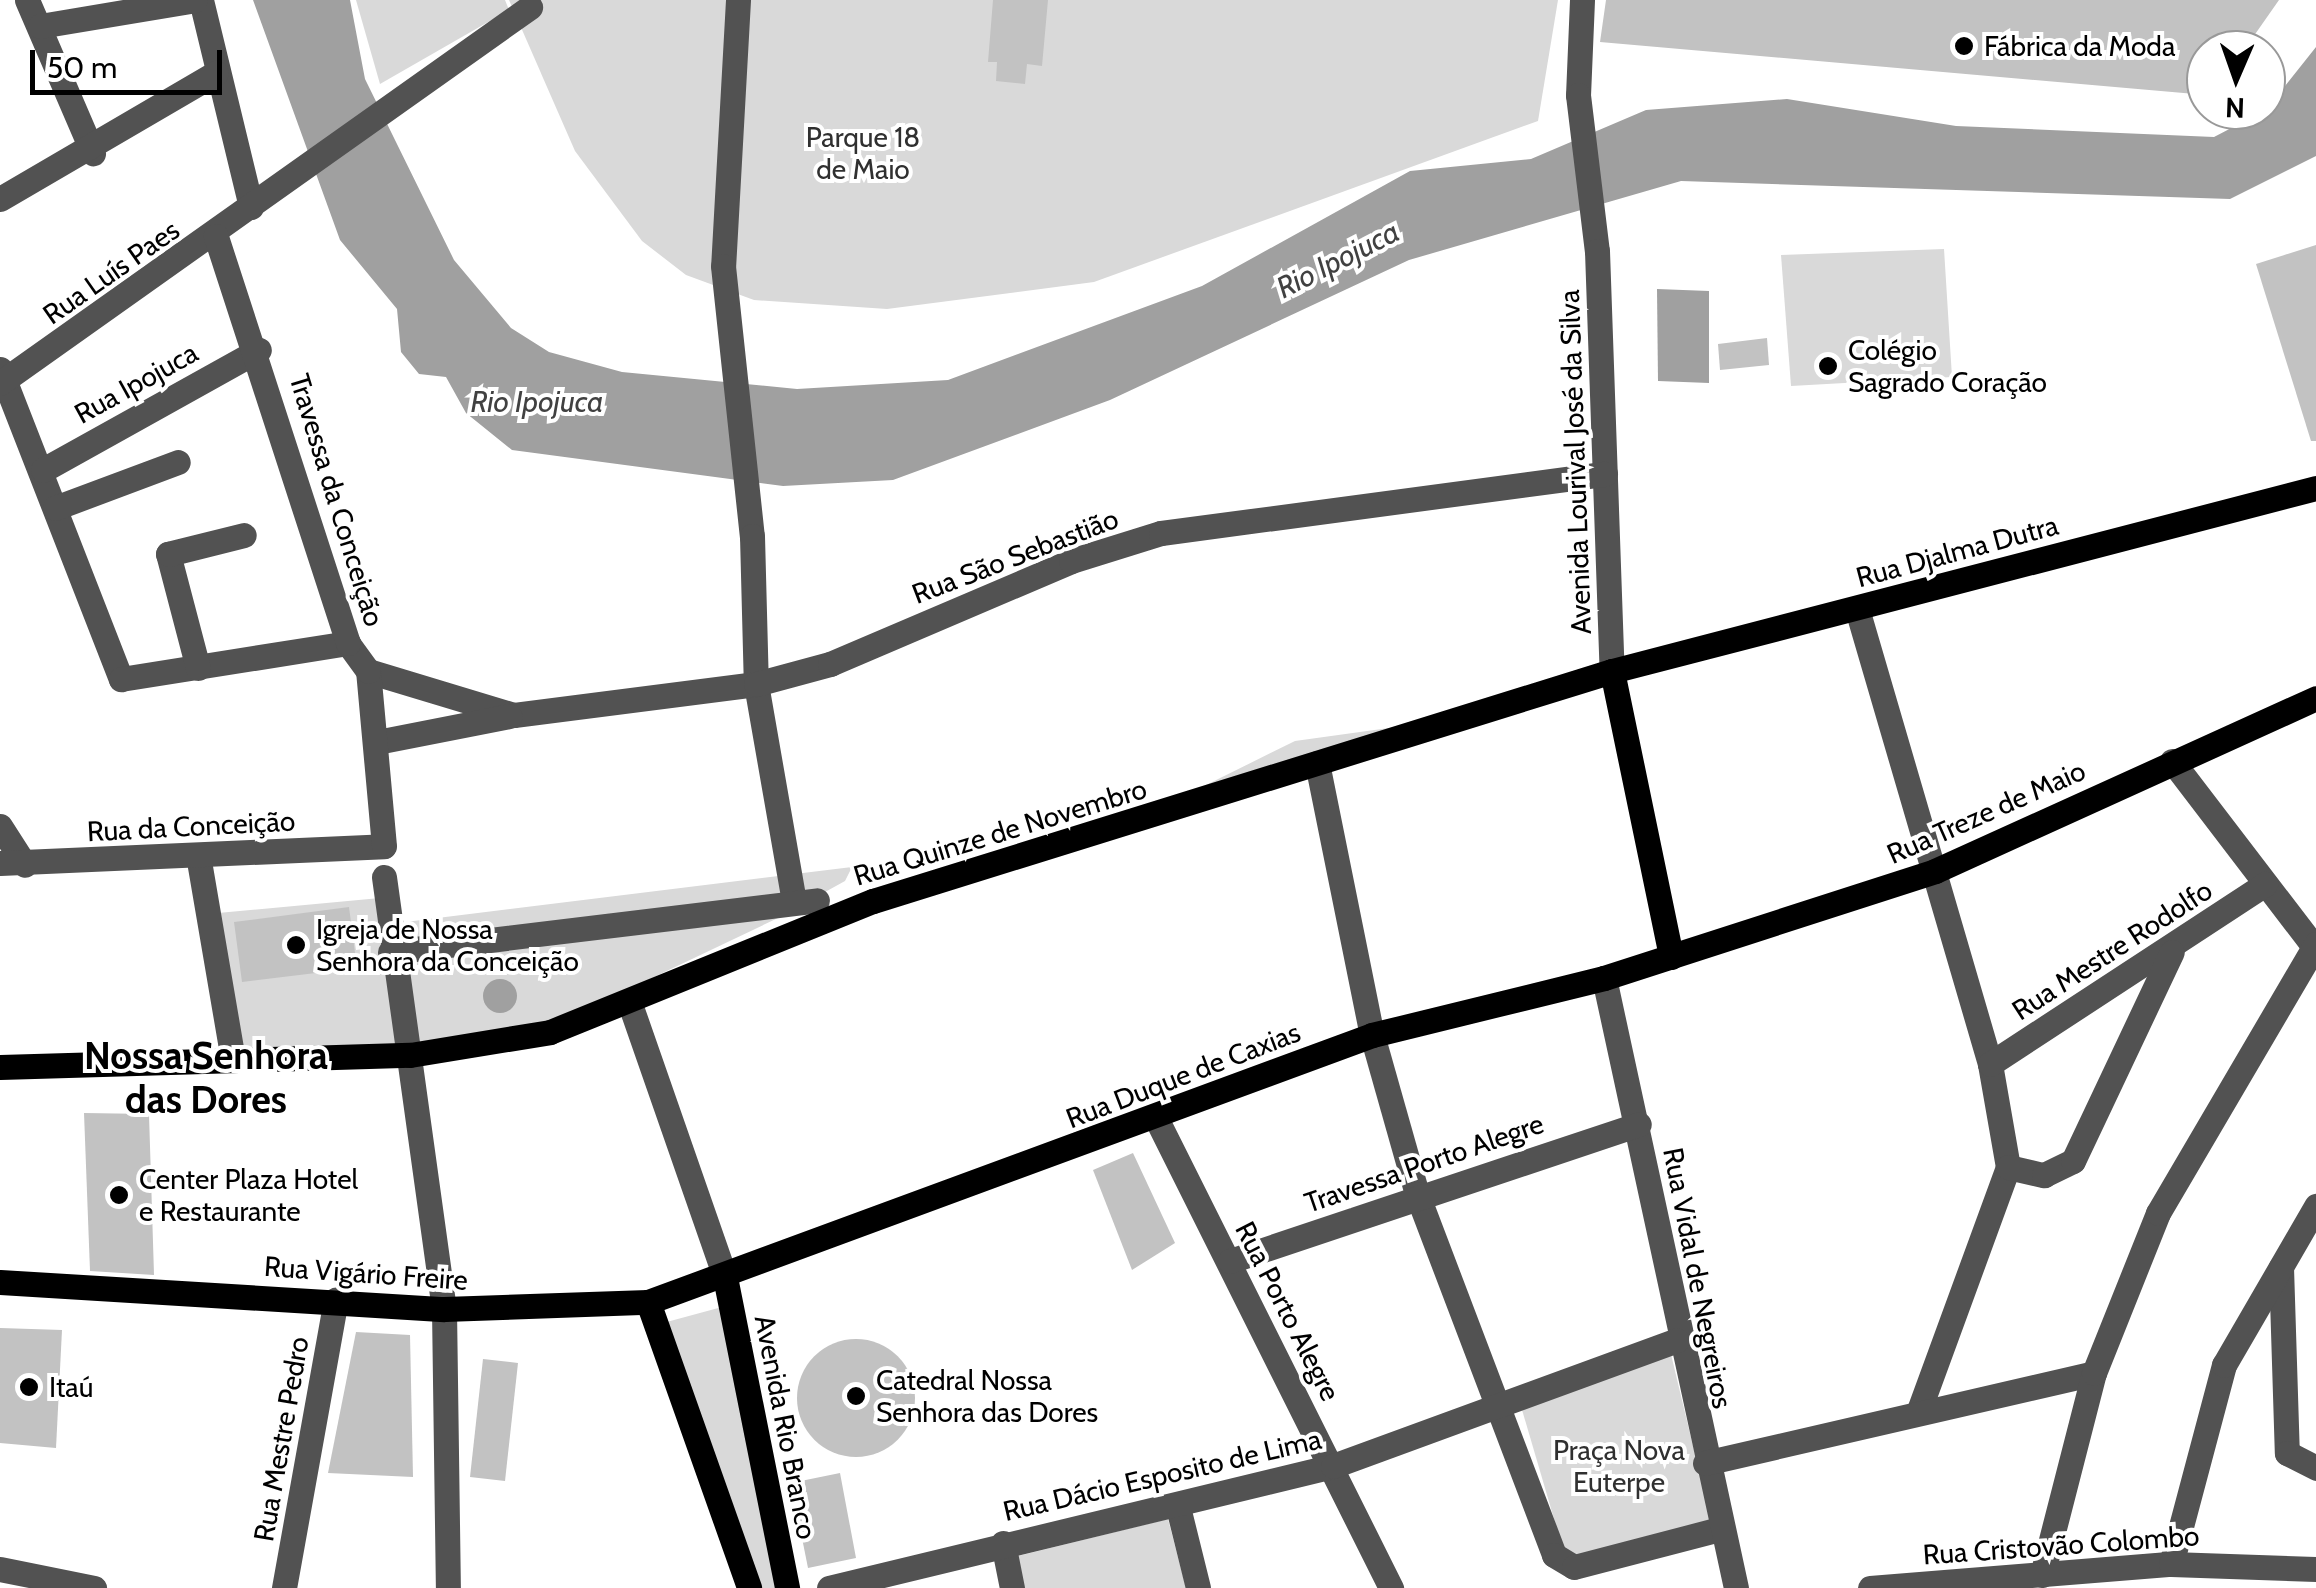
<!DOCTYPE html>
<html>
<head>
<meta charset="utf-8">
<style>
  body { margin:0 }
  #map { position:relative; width:2316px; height:1588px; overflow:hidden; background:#fff; font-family:Cabin,sans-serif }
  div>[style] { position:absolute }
  .green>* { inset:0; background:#d9d9d9 }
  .water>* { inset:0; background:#a0a0a0 }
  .round { border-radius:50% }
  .building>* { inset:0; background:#c2c2c2 }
  .minor>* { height:25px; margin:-12.5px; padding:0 12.5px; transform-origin:12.5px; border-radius:12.5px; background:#525252 }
  .major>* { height:25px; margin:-12.5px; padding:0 12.5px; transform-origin:12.5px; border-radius:12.5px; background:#000 }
  .dots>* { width:28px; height:28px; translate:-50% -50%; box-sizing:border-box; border:5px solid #fff; border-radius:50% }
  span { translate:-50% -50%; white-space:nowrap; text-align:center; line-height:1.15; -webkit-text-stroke:8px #fff; paint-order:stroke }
  .poi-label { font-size:28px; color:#000 }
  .left { translate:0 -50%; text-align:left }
  .park-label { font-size:28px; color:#303030 }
  .street-label { font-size:28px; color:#000 }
  .water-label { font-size:30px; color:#414141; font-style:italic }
  .district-label { font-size:38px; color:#000; font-weight:700 }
  .north { position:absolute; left:2186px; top:30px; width:100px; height:100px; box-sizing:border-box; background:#fff; border:2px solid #999; border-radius:50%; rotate:182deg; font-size:28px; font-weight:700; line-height:40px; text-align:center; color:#000 }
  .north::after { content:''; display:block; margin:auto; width:35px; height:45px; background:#000; clip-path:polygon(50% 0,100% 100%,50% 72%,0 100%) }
  .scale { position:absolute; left:30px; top:50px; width:192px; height:45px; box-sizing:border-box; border:5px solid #000; border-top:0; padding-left:12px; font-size:30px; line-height:35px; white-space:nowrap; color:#000; -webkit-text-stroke:8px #fff; paint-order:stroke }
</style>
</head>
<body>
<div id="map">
  <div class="green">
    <div style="clip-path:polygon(356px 0,505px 0,509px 10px,380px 84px)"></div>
    <div style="clip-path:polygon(509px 0,1558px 0,1538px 121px,1094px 282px,887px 309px,754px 300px,686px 275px,642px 241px,575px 151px)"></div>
    <div style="clip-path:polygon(1944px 249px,1952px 377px,1791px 386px,1781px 255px)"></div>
    <div style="clip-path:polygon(1396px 727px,1204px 786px,1295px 741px)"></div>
    <div style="clip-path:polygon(852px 867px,845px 881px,778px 918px,570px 1017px,385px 1051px,239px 1051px,218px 913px,380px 898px,397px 923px)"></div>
    <div style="clip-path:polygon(722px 1307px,780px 1588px,758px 1588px,663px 1323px)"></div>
    <div style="clip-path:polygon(1670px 1350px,1711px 1521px,1567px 1563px,1520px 1403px)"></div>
    <div style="clip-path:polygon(1168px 1519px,1186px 1588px,1020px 1588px,1014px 1557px)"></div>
  </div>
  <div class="water">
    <div style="clip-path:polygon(253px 0,350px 0,365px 79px,454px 260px,511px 328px,549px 352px,622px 372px,797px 389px,948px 380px,1202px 286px,1410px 171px,1531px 159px,1646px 110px,1787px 99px,1956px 126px,2214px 137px,2266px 110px,2316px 47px,2316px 156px,2230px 199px,1681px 181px,1409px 260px,1110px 400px,893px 480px,783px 486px,512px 450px,466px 413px,446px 377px,419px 374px,401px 352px,397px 309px,340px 240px)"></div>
    <div style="clip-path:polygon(1657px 289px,1709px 291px,1709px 383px,1658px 381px)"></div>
    <div class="round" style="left:483px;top:979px;width:34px;height:34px"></div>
  </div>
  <div class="building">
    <div style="clip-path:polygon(993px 0,1048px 0,1042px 66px,1027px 64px,1025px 84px,996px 81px,997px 62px,988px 62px)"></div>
    <div style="clip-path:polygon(1606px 0,2279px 0,2244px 50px,2206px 50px,2206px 86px,2195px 94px,1600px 42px)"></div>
    <div style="clip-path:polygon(2316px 245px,2316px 441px,2311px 441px,2256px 264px)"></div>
    <div style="clip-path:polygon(1767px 338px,1769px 365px,1720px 370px,1718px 344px)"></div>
    <div style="clip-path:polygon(349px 907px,357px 968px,242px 982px,234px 922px)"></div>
    <div style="clip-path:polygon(84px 1113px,149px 1114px,154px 1275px,90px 1271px)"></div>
    <div style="clip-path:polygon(1133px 1153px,1175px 1243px,1132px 1270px,1093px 1170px)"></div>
    <div style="clip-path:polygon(0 1328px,62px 1330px,56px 1448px,0 1443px)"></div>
    <div style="clip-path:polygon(356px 1332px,410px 1335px,413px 1477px,328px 1473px)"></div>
    <div class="round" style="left:797px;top:1339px;width:118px;height:118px"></div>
    <div style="clip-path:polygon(483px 1359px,518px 1363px,505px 1481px,470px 1477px)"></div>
    <div style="clip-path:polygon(840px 1473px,856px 1558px,808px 1568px,791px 1483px)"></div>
  </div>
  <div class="minor">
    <div style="left:27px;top:0;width:167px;rotate:66.7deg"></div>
    <div style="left:201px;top:0;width:213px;rotate:76.4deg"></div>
    <div style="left:738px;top:0;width:266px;rotate:93.2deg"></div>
    <div style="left:723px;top:266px;width:272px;rotate:83.9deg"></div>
    <div style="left:752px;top:536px;width:148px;rotate:88.5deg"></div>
    <div style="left:756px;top:684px;width:221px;rotate:80.1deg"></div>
    <div style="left:1582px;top:0;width:95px;rotate:92.4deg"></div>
    <div style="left:1578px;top:95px;width:157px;rotate:83.1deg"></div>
    <div style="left:1597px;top:251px;width:420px;rotate:88deg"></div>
    <div style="left:40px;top:26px;width:157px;rotate:-9.5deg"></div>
    <div style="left:0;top:199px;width:250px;rotate:-30.3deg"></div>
    <div style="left:0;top:369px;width:333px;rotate:68.7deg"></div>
    <div style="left:121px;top:679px;width:230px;rotate:-9deg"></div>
    <div style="left:0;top:383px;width:650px;rotate:-35.35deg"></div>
    <div style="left:43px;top:470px;width:247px;rotate:-29.1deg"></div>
    <div style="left:55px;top:508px;width:131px;rotate:-20.5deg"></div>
    <div style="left:1857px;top:609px;width:474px;rotate:73.7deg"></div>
    <div style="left:1990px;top:1064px;width:105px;rotate:80.1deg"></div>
    <div style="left:2008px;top:1167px;width:262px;rotate:110.1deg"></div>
    <div style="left:198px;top:668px;width:118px;rotate:-104.7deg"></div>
    <div style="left:168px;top:554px;width:78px;rotate:-14deg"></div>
    <div style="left:368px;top:671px;width:152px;rotate:16.8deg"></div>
    <div style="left:514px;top:715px;width:244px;rotate:-7.3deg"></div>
    <div style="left:756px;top:684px;width:77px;rotate:-15.1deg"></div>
    <div style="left:830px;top:664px;width:262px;rotate:-23.1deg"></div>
    <div style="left:1071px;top:561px;width:94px;rotate:-17.3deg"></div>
    <div style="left:1161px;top:533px;width:448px;rotate:-7.6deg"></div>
    <div style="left:377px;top:742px;width:135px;rotate:-11.1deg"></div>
    <div style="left:2172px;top:761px;width:234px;rotate:52.6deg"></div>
    <div style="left:1317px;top:763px;width:278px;rotate:78.6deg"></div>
    <div style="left:1372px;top:1035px;width:165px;rotate:74.2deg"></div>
    <div style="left:1417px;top:1194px;width:386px;rotate:69.2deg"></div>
    <div style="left:1554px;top:1555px;width:23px;rotate:31deg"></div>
    <div style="left:1574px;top:1567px;width:151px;rotate:-14.6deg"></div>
    <div style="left:0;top:826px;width:46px;rotate:57.3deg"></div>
    <div style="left:198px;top:855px;width:208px;rotate:80.3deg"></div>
    <div style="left:0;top:863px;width:384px;rotate:-2.5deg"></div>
    <div style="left:384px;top:846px;width:176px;rotate:-95.2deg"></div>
    <div style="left:368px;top:671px;width:34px;rotate:-126deg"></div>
    <div style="left:348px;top:643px;width:428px;rotate:-108deg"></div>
    <div style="left:384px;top:877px;width:436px;rotate:82.1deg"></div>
    <div style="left:444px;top:1309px;width:279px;rotate:89.2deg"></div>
    <div style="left:390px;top:952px;width:430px;rotate:-6.9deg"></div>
    <div style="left:1604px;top:978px;width:624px;rotate:77.79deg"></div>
    <div style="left:630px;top:1004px;width:289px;rotate:70.8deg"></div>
    <div style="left:1990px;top:1064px;width:329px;rotate:-33.2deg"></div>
    <div style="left:1155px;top:1116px;width:528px;rotate:63.43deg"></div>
    <div style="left:2008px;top:1167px;width:37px;rotate:13deg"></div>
    <div style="left:2044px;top:1175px;width:32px;rotate:-26deg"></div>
    <div style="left:2073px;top:1161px;width:231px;rotate:-64.7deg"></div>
    <div style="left:1230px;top:1261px;width:431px;rotate:-18.5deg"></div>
    <div style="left:2281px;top:1267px;width:186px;rotate:88.2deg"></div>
    <div style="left:2287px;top:1453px;width:33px;rotate:27deg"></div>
    <div style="left:1705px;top:1463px;width:399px;rotate:-13deg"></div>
    <div style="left:1178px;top:1507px;width:83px;rotate:76.1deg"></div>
    <div style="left:1003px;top:1543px;width:46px;rotate:78.7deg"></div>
    <div style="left:2171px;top:1564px;width:206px;rotate:-75.1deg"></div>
    <div style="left:2224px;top:1365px;width:184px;rotate:-59.9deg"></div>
    <div style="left:0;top:1569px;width:96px;rotate:11.4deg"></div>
    <div style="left:2042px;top:1575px;width:209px;rotate:-75.6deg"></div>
    <div style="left:2094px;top:1373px;width:172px;rotate:-68.2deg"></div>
    <div style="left:2158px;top:1213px;width:312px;rotate:-59.6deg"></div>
    <div style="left:284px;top:1588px;width:293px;rotate:-79.8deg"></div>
    <div style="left:829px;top:1588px;width:519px;rotate:-13.61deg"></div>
    <div style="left:1333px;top:1466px;width:366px;rotate:-20.1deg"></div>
    <div style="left:1870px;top:1588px;width:302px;rotate:-4.6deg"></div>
    <div style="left:2171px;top:1564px;width:145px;rotate:2deg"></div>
  </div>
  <div class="major">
    <div style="left:1612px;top:671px;width:292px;rotate:78.3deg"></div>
    <div style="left:0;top:1067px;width:410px;rotate:-1.7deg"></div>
    <div style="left:410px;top:1055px;width:142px;rotate:-9.3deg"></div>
    <div style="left:550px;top:1032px;width:349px;rotate:-22.1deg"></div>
    <div style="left:873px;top:901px;width:774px;rotate:-17.29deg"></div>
    <div style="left:1612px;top:671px;width:727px;rotate:-14.57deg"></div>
    <div style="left:725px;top:1277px;width:317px;rotate:78.7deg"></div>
    <div style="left:0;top:1282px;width:445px;rotate:3.5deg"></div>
    <div style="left:444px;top:1309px;width:204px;rotate:-2deg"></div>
    <div style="left:648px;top:1302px;width:772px;rotate:-20.24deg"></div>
    <div style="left:1372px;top:1035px;width:239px;rotate:-13.8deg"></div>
    <div style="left:1604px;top:978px;width:348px;rotate:-17.9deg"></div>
    <div style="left:1935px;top:871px;width:418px;rotate:-24.4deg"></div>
    <div style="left:648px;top:1302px;width:303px;rotate:70.5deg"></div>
  </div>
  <div class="dots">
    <div style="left:1964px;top:46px;background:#000"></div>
    <div style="left:1828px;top:366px;background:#000"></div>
    <div style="left:296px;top:945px;background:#000"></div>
    <div style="left:119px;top:1195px;background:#000"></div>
    <div style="left:29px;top:1387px;background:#000"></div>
    <div style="left:856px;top:1396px;background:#000"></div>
  </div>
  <div class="poi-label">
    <span class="left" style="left:1984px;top:46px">Fábrica da Moda</span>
    <span class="left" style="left:1848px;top:366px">Colégio<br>Sagrado Coração</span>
    <span class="left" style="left:316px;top:945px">Igreja de Nossa<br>Senhora da Conceição</span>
    <span class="left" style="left:139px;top:1195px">Center Plaza Hotel<br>e Restaurante</span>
    <span class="left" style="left:876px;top:1396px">Catedral Nossa<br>Senhora das Dores</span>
    <span class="left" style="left:49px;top:1387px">Itaú</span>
  </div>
  <div class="park-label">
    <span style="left:863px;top:153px">Parque 18<br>de Maio</span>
    <span style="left:1619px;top:1466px">Praça Nova<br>Euterpe</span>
  </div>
  <div class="street-label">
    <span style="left:111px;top:272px;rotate:-35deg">Rua Luís Paes</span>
    <span style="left:136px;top:383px;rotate:-29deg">Rua Ipojuca</span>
    <span style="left:1575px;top:462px;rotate:-92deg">Avenida Lourival José da Silva</span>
    <span style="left:337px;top:500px;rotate:73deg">Travessa da Conceição</span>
    <span style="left:1957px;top:551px;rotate:-15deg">Rua Djalma Dutra</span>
    <span style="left:1015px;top:556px;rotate:-21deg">Rua São Sebastião</span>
    <span style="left:1986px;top:812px;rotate:-24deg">Rua Treze de Maio</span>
    <span style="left:191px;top:826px;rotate:-3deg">Rua da Conceição</span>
    <span style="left:1000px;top:832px;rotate:-17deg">Rua Quinze de Novembro</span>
    <span style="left:2112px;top:950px;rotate:-33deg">Rua Mestre Rodolfo</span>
    <span style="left:1183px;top:1075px;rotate:-21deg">Rua Duque de Caxias</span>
    <span style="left:1424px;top:1163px;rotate:-19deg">Travessa Porto Alegre</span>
    <span style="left:366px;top:1273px;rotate:4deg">Rua Vigário Freire</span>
    <span style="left:1698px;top:1278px;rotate:79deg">Rua Vidal de Negreiros</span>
    <span style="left:1288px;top:1311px;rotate:63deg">Rua Porto Alegre</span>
    <span style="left:786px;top:1427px;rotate:79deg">Avenida Rio Branco</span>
    <span style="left:281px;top:1439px;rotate:-80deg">Rua Mestre Pedro</span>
    <span style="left:1162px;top:1475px;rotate:-13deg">Rua Dácio Esposito de Lima</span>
    <span style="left:2061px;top:1545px;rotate:-4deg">Rua Cristovão Colombo</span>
  </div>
  <div class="water-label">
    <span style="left:1338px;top:260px;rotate:-27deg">Rio Ipojuca</span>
    <span style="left:537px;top:402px">Rio Ipojuca</span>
  </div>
  <div class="district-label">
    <span style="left:206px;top:1078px">Nossa Senhora<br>das Dores</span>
  </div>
  <div class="north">N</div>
  <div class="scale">50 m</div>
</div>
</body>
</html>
